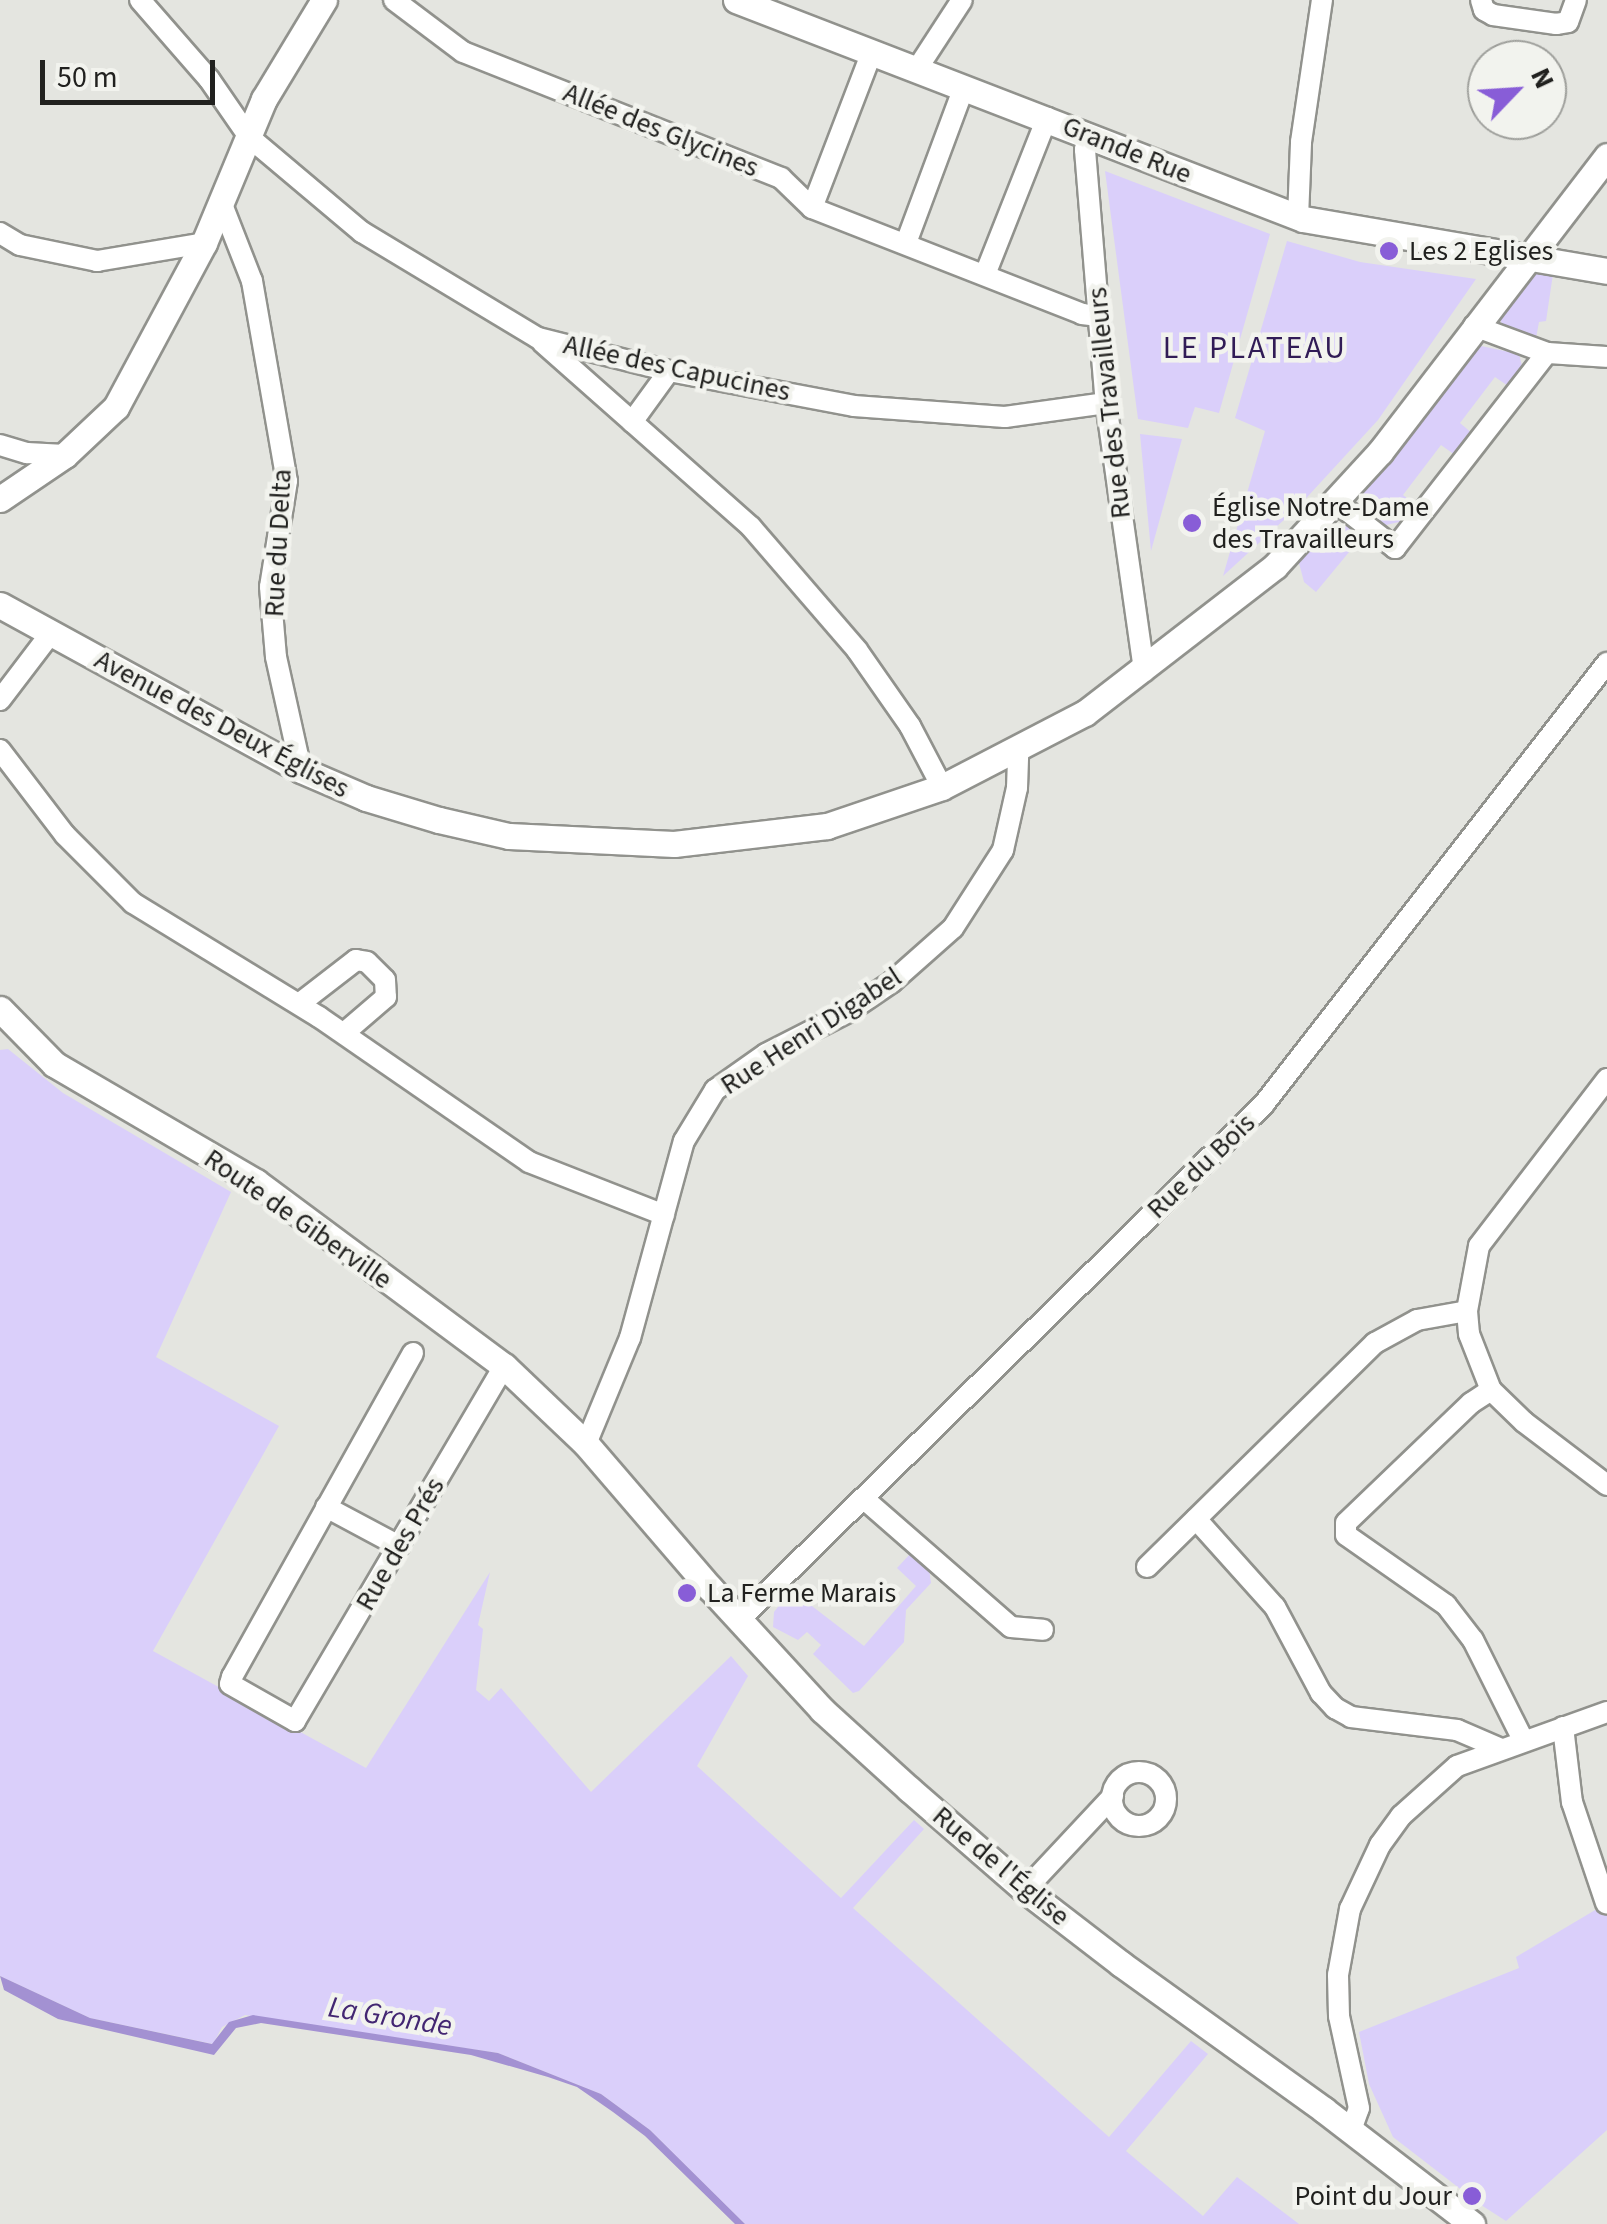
<!DOCTYPE html>
<html>
<head>
<meta charset="utf-8">
<style>
  body { margin:0 }
  #map { position:relative; width:1607px; height:2224px; overflow:hidden; background:#e4e5e0; font-family:"Source Sans 3",sans-serif }
  div>[style] { position:absolute }
  .green>* { inset:0; background:#dacffa }
  .water>* { inset:0; background:#a391d2 }
  .roads { filter:drop-shadow(2px 0 #91928d) drop-shadow(-2px 0 #91928d) drop-shadow(0 2px #91928d) drop-shadow(0 -2px #91928d) }
  .minor>* { height:20px; margin:-10px; padding:0 10px; transform-origin:10px; border-radius:10px; background:#fff }
  .minor>.ring { margin:-10px; padding:0; box-sizing:content-box; background:none; border:20px solid #fff; border-radius:50% }
  .tertiary>* { height:25px; margin:-12.5px; padding:0 12.5px; transform-origin:12.5px; border-radius:12.5px; background:#fff }
  .dots>* { width:28px; height:28px; translate:-50% -50%; box-sizing:border-box; border:5px solid #f2f3ee; border-radius:50% }
  span { translate:-50% -50%; white-space:nowrap; text-align:center; line-height:1.15; -webkit-text-stroke:9px #f2f3ee; paint-order:stroke }
  .street-label { font-size:28px; color:#21211f }
  .poi-label { font-size:28px; color:#21211f }
  .left { translate:0 -50%; text-align:left }
  .right { translate:-100% -50%; text-align:right }
  .water-label { font-size:30px; color:#432672; font-style:italic }
  .quarter-label { font-size:32px; color:#311c56; letter-spacing:2.5px }
  .north { position:absolute; left:1467px; top:40px; width:100px; height:100px; box-sizing:border-box; background:#f2f3ee; border:2px solid #9e9f9b; border-radius:50%; rotate:65deg; font-size:28px; font-weight:700; line-height:40px; text-align:center; color:#21211f }
  .north::after { content:''; display:block; margin:auto; width:35px; height:45px; background:#885dd7; clip-path:polygon(50% 0,100% 100%,50% 72%,0 100%) }
  .scale { position:absolute; left:40px; top:60px; width:175px; height:45px; box-sizing:border-box; border:5px solid #21211f; border-top:0; padding-left:12px; font-size:30px; line-height:35px; white-space:nowrap; color:#21211f; -webkit-text-stroke:8px #f2f3ee; paint-order:stroke }
</style>
</head>
<body>
<div id="map">
  <div class="green">
    <div style="clip-path:polygon(1105px 171px,1270px 234px,1219px 413px,1195px 407px,1188px 428px,1138px 419px)"></div>
    <div style="clip-path:polygon(1287px 241px,1360px 262px,1476px 279px,1378px 420px,1298px 507px,1223px 576px,1265px 431px,1235px 418px)"></div>
    <div style="clip-path:polygon(1533px 269px,1553px 274px,1546px 321px,1539px 322px,1536px 338px,1509px 332px,1502px 327px,1500px 314px)"></div>
    <div style="clip-path:polygon(1481px 346px,1519px 354px,1523px 370px,1508px 386px,1495px 377px,1460px 423px,1473px 434px,1455px 455px,1441px 445px,1403px 495px,1416px 505px,1403px 521px,1386px 525px,1359px 504px,1362px 492px,1469px 353px)"></div>
    <div style="clip-path:polygon(1140px 434px,1182px 439px,1151px 551px)"></div>
    <div style="clip-path:polygon(1341px 524px,1364px 534px,1316px 592px,1304px 582px,1299px 563px,1325px 531px)"></div>
    <div style="clip-path:polygon(8px 1049px,63px 1093px,231px 1192px,156px 1357px,279px 1426px,153px 1651px,366px 1768px,490px 1572px,478px 1625px,483px 1629px,476px 1690px,489px 1701px,501px 1688px,591px 1792px,731px 1656px,748px 1676px,697px 1766px,841px 1898px,914px 1820px,924px 1829px,853px 1908px,1109px 2137px,1191px 2041px,1208px 2054px,1126px 2151px,1203px 2216px,1237px 2177px,1299px 2224px,745px 2224px,650px 2130px,601px 2094px,498px 2053px,245px 2015px,222px 2027px,213px 2044px,90px 2018px,0 1976px,0 1050px)"></div>
    <div style="clip-path:polygon(911px 1553px,929px 1569px,931px 1583px,906px 1610px,904px 1642px,859px 1691px,853px 1693px,813px 1654px,821px 1645px,807px 1632px,798px 1640px,773px 1627px,774px 1612px,791px 1590px,864px 1646px,916px 1586px,897px 1568px)"></div>
    <div style="clip-path:polygon(1607px 1903px,1607px 2130px,1506px 2221px,1478px 2203px,1484px 2194px,1470px 2184px,1463px 2191px,1393px 2137px,1369px 2084px,1359px 2032px,1519px 1968px,1516px 1957px)"></div>
  </div>
  <div class="water">
    <div style="clip-path:polygon(0 1976px,90px 2018px,212px 2044px,229px 2022px,253px 2015px,498px 2053px,601px 2094px,650px 2130px,745px 2224px,735px 2224px,645px 2136px,613px 2112px,577px 2087px,548px 2077px,471px 2055px,261px 2023px,236px 2028px,214px 2055px,58px 2019px,4px 1990px)"></div>
  </div>
  <div class="roads">
    <div class="minor">
      <div style="left:140px;top:0;width:105px;rotate:48.9deg"></div>
      <div style="left:209px;top:79px;width:70px;rotate:55.4deg"></div>
      <div style="left:249px;top:137px;width:148px;rotate:40.1deg"></div>
      <div style="left:362px;top:232px;width:205px;rotate:31.1deg"></div>
      <div style="left:538px;top:338px;width:135px;rotate:14.1deg"></div>
      <div style="left:669px;top:371px;width:188px;rotate:10.7deg"></div>
      <div style="left:854px;top:406px;width:151px;rotate:4.2deg"></div>
      <div style="left:1005px;top:417px;width:102px;rotate:-7.9deg"></div>
      <div style="left:394px;top:0;width:86px;rotate:37deg"></div>
      <div style="left:463px;top:52px;width:342px;rotate:21.6deg"></div>
      <div style="left:781px;top:178px;width:43px;rotate:44.1deg"></div>
      <div style="left:812px;top:208px;width:290px;rotate:21.4deg"></div>
      <div style="left:1082px;top:314px;width:17px;rotate:7deg"></div>
      <div style="left:1481px;top:0;width:10px;rotate:73deg"></div>
      <div style="left:1484px;top:10px;width:10px;rotate:29deg"></div>
      <div style="left:1493px;top:15px;width:64px;rotate:8.1deg"></div>
      <div style="left:1556px;top:24px;width:12px;rotate:-9deg"></div>
      <div style="left:1568px;top:22px;width:23px;rotate:-70deg"></div>
      <div style="left:917px;top:69px;width:82px;rotate:-56.9deg"></div>
      <div style="left:1088px;top:134px;width:16px;rotate:101deg"></div>
      <div style="left:1085px;top:150px;width:254px;rotate:85.3deg"></div>
      <div style="left:1106px;top:403px;width:271px;rotate:81.9deg"></div>
      <div style="left:221px;top:202px;width:85px;rotate:68.6deg"></div>
      <div style="left:252px;top:281px;width:203px;rotate:80.1deg"></div>
      <div style="left:287px;top:481px;width:107px;rotate:99.1deg"></div>
      <div style="left:270px;top:587px;width:70px;rotate:85.1deg"></div>
      <div style="left:276px;top:657px;width:116px;rotate:77.5deg"></div>
      <div style="left:812px;top:208px;width:167px;rotate:-69deg"></div>
      <div style="left:1298px;top:218px;width:76px;rotate:-87.7deg"></div>
      <div style="left:1301px;top:142px;width:144px;rotate:-81.6deg"></div>
      <div style="left:0;top:233px;width:23px;rotate:31deg"></div>
      <div style="left:20px;top:245px;width:79px;rotate:11.7deg"></div>
      <div style="left:97px;top:261px;width:109px;rotate:-9.5deg"></div>
      <div style="left:906px;top:243px;width:166px;rotate:-69.6deg"></div>
      <div style="left:986px;top:272px;width:166px;rotate:-68.4deg"></div>
      <div style="left:542px;top:342px;width:279px;rotate:41.5deg"></div>
      <div style="left:751px;top:527px;width:162px;rotate:49.2deg"></div>
      <div style="left:857px;top:650px;width:93px;rotate:55.1deg"></div>
      <div style="left:910px;top:726px;width:69px;rotate:62.3deg"></div>
      <div style="left:1547px;top:353px;width:60px;rotate:3.8deg"></div>
      <div style="left:632px;top:422px;width:63px;rotate:-54deg"></div>
      <div style="left:0;top:445px;width:28px;rotate:17deg"></div>
      <div style="left:27px;top:453px;width:38px;rotate:3deg"></div>
      <div style="left:1336px;top:502px;width:75px;rotate:37.9deg"></div>
      <div style="left:1395px;top:548px;width:247px;rotate:-52.1deg"></div>
      <div style="left:1547px;top:353px;width:78px;rotate:-159.7deg"></div>
      <div style="left:0;top:700px;width:84px;rotate:-52.7deg"></div>
      <div style="left:0;top:750px;width:107px;rotate:52.6deg"></div>
      <div style="left:65px;top:835px;width:96px;rotate:45deg"></div>
      <div style="left:133px;top:903px;width:218px;rotate:31.5deg"></div>
      <div style="left:319px;top:1017px;width:255px;rotate:34.6deg"></div>
      <div style="left:529px;top:1162px;width:145px;rotate:21.4deg"></div>
      <div style="left:299px;top:1004px;width:72px;rotate:-37.7deg"></div>
      <div style="left:356px;top:960px;width:11px;rotate:10deg"></div>
      <div style="left:367px;top:962px;width:25px;rotate:45deg"></div>
      <div style="left:385px;top:980px;width:17px;rotate:87deg"></div>
      <div style="left:386px;top:997px;width:55px;rotate:139.4deg"></div>
      <div style="left:1607px;top:1079px;width:210px;rotate:127.5deg"></div>
      <div style="left:1479px;top:1246px;width:66px;rotate:100.5deg"></div>
      <div style="left:1467px;top:1311px;width:23px;rotate:85deg"></div>
      <div style="left:1469px;top:1334px;width:60px;rotate:68.6deg"></div>
      <div style="left:1491px;top:1390px;width:46px;rotate:44.1deg"></div>
      <div style="left:1524px;top:1422px;width:104px;rotate:37.2deg"></div>
      <div style="left:413px;top:1353px;width:371px;rotate:119.2deg"></div>
      <div style="left:232px;top:1677px;width:7px;rotate:106deg"></div>
      <div style="left:230px;top:1684px;width:75px;rotate:29.6deg"></div>
      <div style="left:295px;top:1721px;width:412px;rotate:-59.5deg"></div>
      <div style="left:1491px;top:1390px;width:24px;rotate:147deg"></div>
      <div style="left:1471px;top:1403px;width:173px;rotate:136.2deg"></div>
      <div style="left:1346px;top:1523px;width:12px;rotate:90deg"></div>
      <div style="left:1346px;top:1535px;width:122px;rotate:35deg"></div>
      <div style="left:1446px;top:1605px;width:44px;rotate:52.4deg"></div>
      <div style="left:1473px;top:1640px;width:112px;rotate:63.4deg"></div>
      <div style="left:586px;top:1444px;width:115px;rotate:-67.5deg"></div>
      <div style="left:630px;top:1338px;width:204px;rotate:-74.7deg"></div>
      <div style="left:684px;top:1141px;width:60px;rotate:-58.7deg"></div>
      <div style="left:715px;top:1090px;width:62px;rotate:-35.2deg"></div>
      <div style="left:766px;top:1054px;width:92px;rotate:-27.1deg"></div>
      <div style="left:848px;top:1012px;width:53px;rotate:-34.3deg"></div>
      <div style="left:892px;top:982px;width:81px;rotate:-41.5deg"></div>
      <div style="left:953px;top:928px;width:93px;rotate:-57.3deg"></div>
      <div style="left:1003px;top:850px;width:64px;rotate:-77.3deg"></div>
      <div style="left:1017px;top:788px;width:37px;rotate:-88deg"></div>
      <div style="left:863px;top:1498px;width:196px;rotate:41.1deg"></div>
      <div style="left:1011px;top:1627px;width:32px;rotate:5deg"></div>
      <div style="left:326px;top:1507px;width:83px;rotate:28.1deg"></div>
      <div style="left:1196px;top:1519px;width:118px;rotate:48.1deg"></div>
      <div style="left:1275px;top:1607px;width:98px;rotate:61.9deg"></div>
      <div style="left:1321px;top:1693px;width:21px;rotate:47deg"></div>
      <div style="left:1335px;top:1708px;width:18px;rotate:29deg"></div>
      <div style="left:1351px;top:1717px;width:107px;rotate:7deg"></div>
      <div style="left:1457px;top:1730px;width:46px;rotate:23.2deg"></div>
      <div style="left:1147px;top:1567px;width:320px;rotate:-44.5deg"></div>
      <div style="left:1375px;top:1343px;width:48px;rotate:-28.7deg"></div>
      <div style="left:1417px;top:1320px;width:51px;rotate:-10.2deg"></div>
      <div style="left:739px;top:1620px;width:736px;rotate:-44.5deg"></div>
      <div style="left:1264px;top:1104px;width:559px;rotate:-52.13deg"></div>
      <div style="left:1563px;top:1727px;width:76px;rotate:83.2deg"></div>
      <div style="left:1572px;top:1802px;width:107px;rotate:71.4deg"></div>
      <div class="ring" style="left:1112px;top:1772px;width:34px;height:34px"></div>
      <div style="left:1025px;top:1890px;width:129px;rotate:-46.9deg"></div>
      <div style="left:1351px;top:2130px;width:23px;rotate:-70deg"></div>
      <div style="left:1359px;top:2108px;width:94px;rotate:-102.3deg"></div>
      <div style="left:1339px;top:2016px;width:41px;rotate:-91.4deg"></div>
      <div style="left:1338px;top:1975px;width:67px;rotate:-79.7deg"></div>
      <div style="left:1350px;top:1909px;width:71px;rotate:-64.9deg"></div>
      <div style="left:1380px;top:1845px;width:36px;rotate:-54deg"></div>
      <div style="left:1401px;top:1816px;width:75px;rotate:-41.8deg"></div>
      <div style="left:1457px;top:1766px;width:159px;rotate:-19.8deg"></div>
    </div>
    <div class="tertiary">
      <div style="left:736px;top:0;width:608px;rotate:21.12deg"></div>
      <div style="left:1303px;top:219px;width:308px;rotate:9.7deg"></div>
      <div style="left:0;top:499px;width:78px;rotate:-34.1deg"></div>
      <div style="left:65px;top:455px;width:70px;rotate:-43.3deg"></div>
      <div style="left:116px;top:407px;width:186px;rotate:-61.8deg"></div>
      <div style="left:204px;top:243px;width:156px;rotate:-67.4deg"></div>
      <div style="left:264px;top:99px;width:116px;rotate:-58.8deg"></div>
      <div style="left:0;top:605px;width:343px;rotate:28.7deg"></div>
      <div style="left:301px;top:770px;width:71px;rotate:23.3deg"></div>
      <div style="left:366px;top:798px;width:76px;rotate:16.8deg"></div>
      <div style="left:439px;top:820px;width:72px;rotate:12.9deg"></div>
      <div style="left:509px;top:836px;width:165px;rotate:2.8deg"></div>
      <div style="left:674px;top:844px;width:154px;rotate:-6.7deg"></div>
      <div style="left:827px;top:826px;width:121px;rotate:-18.7deg"></div>
      <div style="left:942px;top:787px;width:161px;rotate:-27.4deg"></div>
      <div style="left:1085px;top:713px;width:240px;rotate:-37.7deg"></div>
      <div style="left:1275px;top:566px;width:155px;rotate:-47.4deg"></div>
      <div style="left:1380px;top:452px;width:373px;rotate:-52.5deg"></div>
      <div style="left:0;top:1009px;width:77px;rotate:45.5deg"></div>
      <div style="left:54px;top:1064px;width:234px;rotate:30.3deg"></div>
      <div style="left:256px;top:1182px;width:309px;rotate:36.6deg"></div>
      <div style="left:504px;top:1366px;width:113px;rotate:43.6deg"></div>
      <div style="left:586px;top:1444px;width:190px;rotate:49.3deg"></div>
      <div style="left:710px;top:1588px;width:166px;rotate:47.4deg"></div>
      <div style="left:822px;top:1710px;width:118px;rotate:42.2deg"></div>
      <div style="left:909px;top:1789px;width:154px;rotate:41deg"></div>
      <div style="left:1025px;top:1890px;width:121px;rotate:37.6deg"></div>
      <div style="left:1121px;top:1964px;width:250px;rotate:35.7deg"></div>
      <div style="left:1324px;top:2110px;width:187px;rotate:37.6deg"></div>
    </div>
  </div>
  <div class="dots">
    <div style="left:1389px;top:251px;background:#885dd7"></div>
    <div style="left:1192px;top:523px;background:#885dd7"></div>
    <div style="left:687px;top:1593px;background:#885dd7"></div>
    <div style="left:1472px;top:2196px;background:#885dd7"></div>
  </div>
  <div class="street-label">
    <span style="left:661px;top:130px;rotate:22deg">Allée des Glycines</span>
    <span style="left:1127px;top:150px;rotate:22deg">Grande Rue</span>
    <span style="left:677px;top:368px;rotate:12deg">Allée des Capucines</span>
    <span style="left:1109px;top:403px;rotate:-96deg">Rue des Travailleurs</span>
    <span style="left:278px;top:543px;rotate:-87deg">Rue du Delta</span>
    <span style="left:222px;top:724px;rotate:28deg">Avenue des Deux Églises</span>
    <span style="left:811px;top:1031px;rotate:-33deg">Rue Henri Digabel</span>
    <span style="left:1201px;top:1166px;rotate:-44deg">Rue du Bois</span>
    <span style="left:298px;top:1219px;rotate:35deg">Route de Giberville</span>
    <span style="left:400px;top:1544px;rotate:-60deg">Rue des Prés</span>
    <span style="left:1001px;top:1866px;rotate:40deg">Rue de l'Église</span>
  </div>
  <div class="poi-label">
    <span class="left" style="left:1409px;top:251px">Les 2 Eglises</span>
    <span class="left" style="left:1212px;top:523px">Église Notre-Dame<br>des Travailleurs</span>
    <span class="left" style="left:707px;top:1593px">La Ferme Marais</span>
    <span class="right" style="left:1452px;top:2196px">Point du Jour</span>
  </div>
  <div class="water-label">
    <span style="left:390px;top:2017px;rotate:9deg">La Gronde</span>
  </div>
  <div class="quarter-label">
    <span style="left:1255px;top:348px">LE PLATEAU</span>
  </div>
  <div class="north">N</div>
  <div class="scale">50 m</div>
</div>
</body>
</html>
